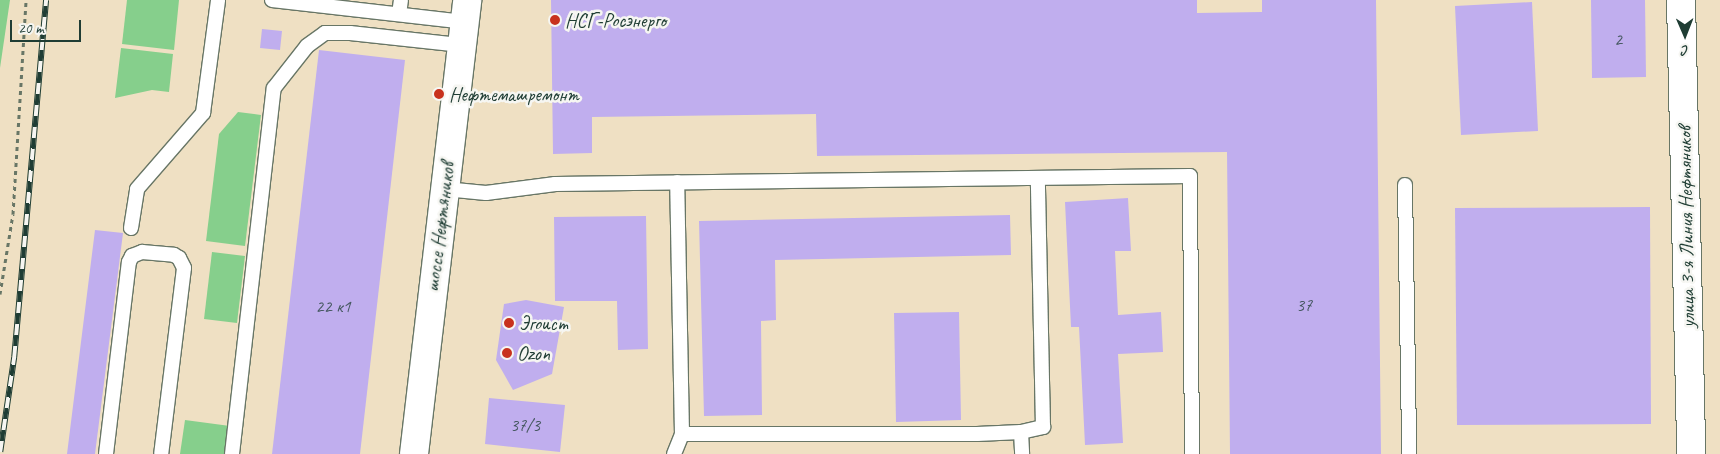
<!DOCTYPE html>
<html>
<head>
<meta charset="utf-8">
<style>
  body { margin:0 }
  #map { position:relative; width:1720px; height:454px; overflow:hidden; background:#efe0c3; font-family:Caveat,sans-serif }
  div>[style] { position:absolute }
  .green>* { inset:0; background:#86cf8c }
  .building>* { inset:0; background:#c0aeee }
  .path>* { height:3px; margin-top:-1.5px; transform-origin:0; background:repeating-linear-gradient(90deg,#687666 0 4px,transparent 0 8px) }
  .roads { filter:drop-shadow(1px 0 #687666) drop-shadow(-1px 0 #687666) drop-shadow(0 1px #687666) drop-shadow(0 -1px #687666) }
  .service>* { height:14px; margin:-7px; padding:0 7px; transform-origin:7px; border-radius:7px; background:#fff }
  .minor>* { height:28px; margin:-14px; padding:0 14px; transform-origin:14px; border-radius:14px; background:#fff }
  .secondary>* { height:28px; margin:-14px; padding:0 14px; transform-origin:14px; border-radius:14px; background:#fff }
  .rail>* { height:5.5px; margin-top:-2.75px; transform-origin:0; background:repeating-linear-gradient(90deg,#f6f6f2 0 11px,#1f3d34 0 22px); box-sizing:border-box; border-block:1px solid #1f3d34 }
  .dots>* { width:14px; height:14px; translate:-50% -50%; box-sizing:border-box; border:2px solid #f6f6f2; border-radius:50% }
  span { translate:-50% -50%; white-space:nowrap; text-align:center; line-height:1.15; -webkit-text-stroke:5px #f6f6f2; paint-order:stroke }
  .number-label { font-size:18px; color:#475962 }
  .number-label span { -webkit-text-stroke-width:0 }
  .poi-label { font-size:20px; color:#1f3d34 }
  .left { translate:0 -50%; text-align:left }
  .street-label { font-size:20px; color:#1f3d34 }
  .north { position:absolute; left:1660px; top:10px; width:50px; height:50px; -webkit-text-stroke:4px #f6f6f2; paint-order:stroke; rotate:179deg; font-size:14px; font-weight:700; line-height:20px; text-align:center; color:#1f3d34 }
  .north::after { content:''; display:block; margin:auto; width:18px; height:22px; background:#1f3d34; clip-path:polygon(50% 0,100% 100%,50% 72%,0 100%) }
  .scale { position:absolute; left:10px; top:20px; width:71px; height:22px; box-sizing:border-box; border:2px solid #1f3d34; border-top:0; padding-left:6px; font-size:15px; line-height:18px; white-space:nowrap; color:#1f3d34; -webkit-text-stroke:4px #f6f6f2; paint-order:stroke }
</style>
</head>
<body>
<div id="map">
  <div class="green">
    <div style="clip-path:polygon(0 0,10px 0,0 68px)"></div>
    <div style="clip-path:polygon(127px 0,179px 0,174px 50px,122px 44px)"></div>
    <div style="clip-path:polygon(121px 48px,173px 54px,169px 92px,152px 90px,115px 98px)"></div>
    <div style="clip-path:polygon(238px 112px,261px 115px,245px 246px,206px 241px,219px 134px)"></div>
    <div style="clip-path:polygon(212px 252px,245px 256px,237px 323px,204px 319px)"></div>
    <div style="clip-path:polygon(185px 420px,230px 426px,226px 454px,180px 454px)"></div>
  </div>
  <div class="building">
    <div style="clip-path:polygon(551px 0,1197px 0,1197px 13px,1262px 12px,1262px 0,1376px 0,1381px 454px,1230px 454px,1227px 152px,817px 156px,816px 114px,592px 117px,592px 153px,553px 154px)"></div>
    <div style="clip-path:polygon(1591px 0,1645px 0,1646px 77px,1592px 78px)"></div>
    <div style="clip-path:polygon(1532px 2px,1538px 131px,1461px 135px,1455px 6px)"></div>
    <div style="clip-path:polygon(262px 29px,282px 31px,280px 50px,260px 48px)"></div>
    <div style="clip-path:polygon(319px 50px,405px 60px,360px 454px,272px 454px)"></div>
    <div style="clip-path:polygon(1128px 198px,1131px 251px,1115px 251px,1118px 315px,1161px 312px,1163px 352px,1118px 354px,1123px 443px,1085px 445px,1079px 327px,1071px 327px,1065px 202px)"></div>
    <div style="clip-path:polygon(1650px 207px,1651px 424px,1457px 425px,1455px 208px)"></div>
    <div style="clip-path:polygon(1010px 215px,1011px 255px,775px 260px,776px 320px,761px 321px,762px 415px,704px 416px,699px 221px)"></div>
    <div style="clip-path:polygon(646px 216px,648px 349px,618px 350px,617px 301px,555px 301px,554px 217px)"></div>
    <div style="clip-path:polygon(95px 230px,123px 233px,95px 454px,67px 454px)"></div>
    <div style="clip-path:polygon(526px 300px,564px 307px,552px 374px,513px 390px,496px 360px,504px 304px)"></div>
    <div style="clip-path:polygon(959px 312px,961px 420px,896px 422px,894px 313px)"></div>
    <div style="clip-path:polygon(489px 398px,565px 405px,560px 452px,485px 444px)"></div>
  </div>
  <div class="path">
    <div style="left:0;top:294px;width:81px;rotate:-80.8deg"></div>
    <div style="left:13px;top:214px;width:214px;rotate:-86.5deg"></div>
  </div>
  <div class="roads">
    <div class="service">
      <div style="left:272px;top:0;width:193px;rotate:6.5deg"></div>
      <div style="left:399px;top:14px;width:14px;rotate:-82deg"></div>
      <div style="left:1405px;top:185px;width:269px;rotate:89.1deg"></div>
      <div style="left:445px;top:189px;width:41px;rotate:5.6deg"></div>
      <div style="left:486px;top:193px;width:70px;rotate:-7.4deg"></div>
      <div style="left:555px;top:184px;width:635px;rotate:-0.72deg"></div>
      <div style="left:1190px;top:176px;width:278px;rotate:89.6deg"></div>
      <div style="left:131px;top:228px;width:39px;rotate:-81deg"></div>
      <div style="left:137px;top:189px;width:101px;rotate:-49deg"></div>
      <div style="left:203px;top:113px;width:114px;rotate:-82.4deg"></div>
      <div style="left:1021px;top:432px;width:22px;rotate:87deg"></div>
      <div style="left:682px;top:434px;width:295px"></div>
      <div style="left:977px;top:434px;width:44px;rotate:-2.6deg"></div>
      <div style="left:1021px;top:432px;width:23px;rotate:-13deg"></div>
      <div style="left:1043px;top:427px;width:249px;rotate:-91.2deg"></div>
      <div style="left:106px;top:454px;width:193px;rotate:-83.2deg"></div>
      <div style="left:129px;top:262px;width:7px;rotate:-63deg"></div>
      <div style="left:132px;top:256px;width:11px;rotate:-22deg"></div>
      <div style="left:142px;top:252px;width:32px;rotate:5deg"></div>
      <div style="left:174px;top:255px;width:6px;rotate:31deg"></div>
      <div style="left:179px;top:258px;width:11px;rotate:63deg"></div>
      <div style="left:184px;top:268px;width:187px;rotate:97deg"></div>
      <div style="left:232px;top:454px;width:368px;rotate:-83.5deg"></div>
      <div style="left:274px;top:88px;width:53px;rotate:-51.8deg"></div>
      <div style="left:307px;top:46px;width:22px;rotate:-36deg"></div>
      <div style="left:325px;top:33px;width:25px"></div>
      <div style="left:350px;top:33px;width:112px;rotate:6.2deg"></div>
      <div style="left:674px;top:454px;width:22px;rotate:-68deg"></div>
      <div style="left:682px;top:434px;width:252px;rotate:-91.1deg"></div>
    </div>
    <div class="minor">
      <div style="left:1681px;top:0;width:454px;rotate:88.7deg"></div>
    </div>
    <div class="secondary">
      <div style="left:414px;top:454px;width:457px;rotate:-83.3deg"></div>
    </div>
  </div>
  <div class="rail">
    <div style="left:0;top:452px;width:96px;rotate:-81.6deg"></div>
    <div style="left:14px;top:357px;width:358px;rotate:-84.9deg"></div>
  </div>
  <div class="dots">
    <div style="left:555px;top:20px;background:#c8321e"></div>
    <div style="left:439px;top:94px;background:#c8321e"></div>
    <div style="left:509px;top:323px;background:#c8321e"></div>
    <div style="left:507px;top:353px;background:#c8321e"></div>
  </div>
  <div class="number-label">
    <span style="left:1618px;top:39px">2</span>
    <span style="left:1304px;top:305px">37</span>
    <span style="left:333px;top:306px">22 к1</span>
    <span style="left:525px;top:425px">37/3</span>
  </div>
  <div class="poi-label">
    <span class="left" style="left:565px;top:20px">НСГ-Росэнерго</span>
    <span class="left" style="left:449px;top:94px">Нефтемашремонт</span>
    <span class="left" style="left:519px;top:323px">Эгоист</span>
    <span class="left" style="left:517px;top:353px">Ozon</span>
  </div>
  <div class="street-label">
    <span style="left:440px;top:227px;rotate:-83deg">шоссе Нефтяников</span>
    <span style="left:1686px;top:227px;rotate:-91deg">улица 3-я Линия Нефтяников</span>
  </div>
  <div class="north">С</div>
  <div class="scale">20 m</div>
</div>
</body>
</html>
